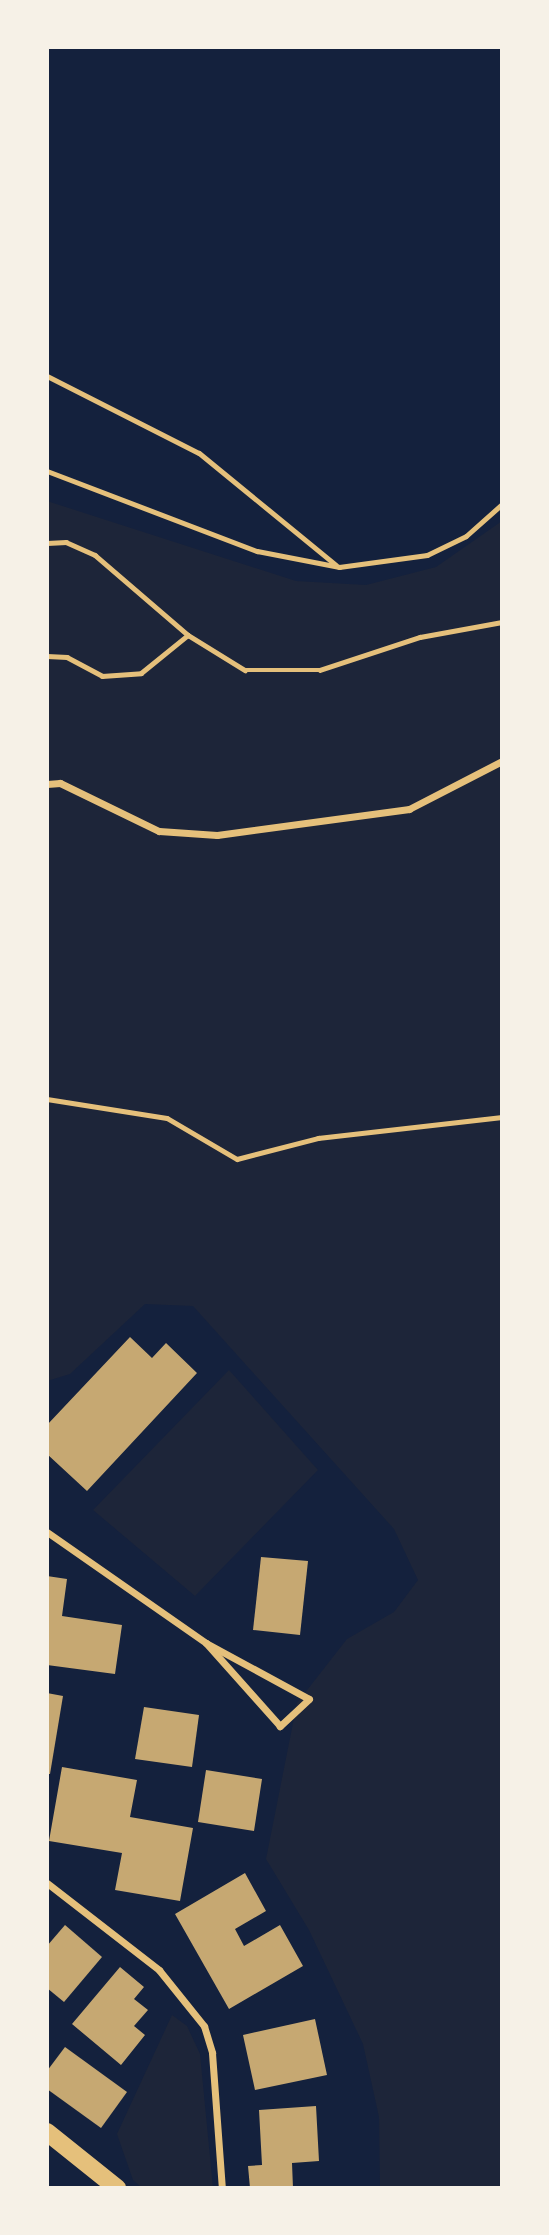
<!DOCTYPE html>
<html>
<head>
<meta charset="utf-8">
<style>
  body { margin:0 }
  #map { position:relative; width:549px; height:2235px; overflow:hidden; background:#14213d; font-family:"Golos Text",sans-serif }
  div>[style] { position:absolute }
  .green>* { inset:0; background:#1d2539 }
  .building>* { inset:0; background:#c6a872 }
  .path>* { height:4.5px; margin:-2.25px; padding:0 2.25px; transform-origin:2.25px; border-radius:2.25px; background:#e5c07b }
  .service>* { height:5px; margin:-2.5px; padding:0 2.5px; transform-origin:2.5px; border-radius:2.5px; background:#e5c07b }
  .minor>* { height:7px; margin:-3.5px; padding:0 3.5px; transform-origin:3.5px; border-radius:3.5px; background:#e5c07b }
  .primary>* { height:18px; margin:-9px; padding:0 9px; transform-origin:9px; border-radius:9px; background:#e5c07b }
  span { translate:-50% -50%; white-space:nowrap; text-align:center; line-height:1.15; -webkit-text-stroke:5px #f6f1e7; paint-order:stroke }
  .frame { position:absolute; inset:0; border:49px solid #f6f1e7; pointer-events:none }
</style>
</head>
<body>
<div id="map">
  <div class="green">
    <div style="clip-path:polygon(47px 501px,296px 581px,366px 585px,436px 567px,502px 521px,502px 2188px,380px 2188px,379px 2117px,363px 2044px,309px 1930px,266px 1859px,297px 1703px,347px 1639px,394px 1612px,418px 1580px,394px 1529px,193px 1306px,145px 1304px,70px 1374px,47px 1381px)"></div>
    <div style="clip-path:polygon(229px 1370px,318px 1470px,195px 1596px,93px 1510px)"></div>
    <div style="clip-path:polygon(172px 2015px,187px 2026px,200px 2054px,213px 2188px,142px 2188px,133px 2180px,117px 2134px)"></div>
  </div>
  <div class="building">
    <div style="clip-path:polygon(130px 1337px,152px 1358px,166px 1343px,197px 1373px,87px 1491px,47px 1454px,47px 1425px)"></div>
    <div style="clip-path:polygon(261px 1557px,308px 1561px,300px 1635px,253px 1630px)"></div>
    <div style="clip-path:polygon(47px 1576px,67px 1579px,62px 1616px,122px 1625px,115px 1674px,47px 1665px)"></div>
    <div style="clip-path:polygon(47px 1693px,63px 1696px,50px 1774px,47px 1774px)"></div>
    <div style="clip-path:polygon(144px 1707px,199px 1715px,192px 1767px,135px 1759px)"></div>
    <div style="clip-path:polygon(62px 1767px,137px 1780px,130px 1817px,193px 1828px,180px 1901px,115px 1890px,122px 1853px,49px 1841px)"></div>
    <div style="clip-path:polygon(206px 1770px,262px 1779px,254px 1831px,198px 1822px)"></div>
    <div style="clip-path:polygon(245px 1873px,266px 1911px,235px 1929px,244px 1946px,280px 1925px,303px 1966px,229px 2009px,175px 1914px)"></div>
    <div style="clip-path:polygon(65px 1925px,102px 1957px,64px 2002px,47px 1988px,47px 1946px)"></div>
    <div style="clip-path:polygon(120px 1967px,144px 1987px,134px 1999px,148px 2010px,134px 2026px,145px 2035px,121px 2065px,72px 2024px)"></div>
    <div style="clip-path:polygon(315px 2019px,327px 2075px,255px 2090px,243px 2035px)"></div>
    <div style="clip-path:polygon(65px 2047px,127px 2092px,101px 2128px,47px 2089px,47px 2071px)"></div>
    <div style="clip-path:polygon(316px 2106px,319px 2161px,292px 2163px,293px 2188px,250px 2188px,248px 2166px,262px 2165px,259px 2110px)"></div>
  </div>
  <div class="path">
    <div style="left:47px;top:543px;width:19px;rotate:-3deg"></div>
    <div style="left:66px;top:542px;width:32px;rotate:24deg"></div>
    <div style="left:95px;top:555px;width:123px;rotate:40.7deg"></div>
    <div style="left:47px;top:656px;width:20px;rotate:3deg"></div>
    <div style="left:67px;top:657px;width:40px;rotate:28deg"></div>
    <div style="left:102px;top:676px;width:39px;rotate:-4deg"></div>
    <div style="left:141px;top:673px;width:60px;rotate:-39deg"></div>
    <div style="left:188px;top:635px;width:67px;rotate:31.6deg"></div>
    <div style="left:245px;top:670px;width:75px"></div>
    <div style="left:320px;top:670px;width:105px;rotate:-18.3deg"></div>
    <div style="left:420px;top:637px;width:83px;rotate:-10.4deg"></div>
    <div style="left:47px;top:1099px;width:121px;rotate:9deg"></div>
    <div style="left:167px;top:1118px;width:81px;rotate:30.4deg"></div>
    <div style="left:237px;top:1159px;width:84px;rotate:-14.5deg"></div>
    <div style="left:318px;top:1138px;width:185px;rotate:-6.5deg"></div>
  </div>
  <div class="service">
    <div style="left:47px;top:376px;width:170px;rotate:26.9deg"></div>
    <div style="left:199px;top:453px;width:177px;rotate:39.3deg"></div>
    <div style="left:47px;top:471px;width:225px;rotate:20.9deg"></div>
    <div style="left:257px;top:551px;width:84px;rotate:11deg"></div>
    <div style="left:339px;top:567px;width:89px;rotate:-7.8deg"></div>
    <div style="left:427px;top:555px;width:43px;rotate:-26deg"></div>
    <div style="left:466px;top:536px;width:48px;rotate:-41.6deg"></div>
  </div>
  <div class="minor">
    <div style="left:47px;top:784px;width:13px;rotate:-4deg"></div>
    <div style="left:60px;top:783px;width:110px;rotate:25.9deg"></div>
    <div style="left:159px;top:831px;width:58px;rotate:3.9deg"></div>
    <div style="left:217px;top:835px;width:194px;rotate:-7.7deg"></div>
    <div style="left:409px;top:809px;width:105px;rotate:-27.3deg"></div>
    <div style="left:47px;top:1532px;width:194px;rotate:34.9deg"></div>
    <div style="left:206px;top:1643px;width:117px;rotate:28.5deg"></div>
    <div style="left:309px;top:1699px;width:40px;rotate:137deg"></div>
    <div style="left:280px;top:1726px;width:111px;rotate:-131.7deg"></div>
    <div style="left:47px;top:1883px;width:142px;rotate:37.8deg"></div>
    <div style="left:159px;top:1970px;width:72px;rotate:51.2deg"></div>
    <div style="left:204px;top:2026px;width:28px;rotate:73deg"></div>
    <div style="left:212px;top:2053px;width:135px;rotate:85.8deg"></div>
  </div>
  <div class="primary">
    <div style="left:47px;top:2132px;width:90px;rotate:38.7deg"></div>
  </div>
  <div class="frame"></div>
</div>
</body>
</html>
